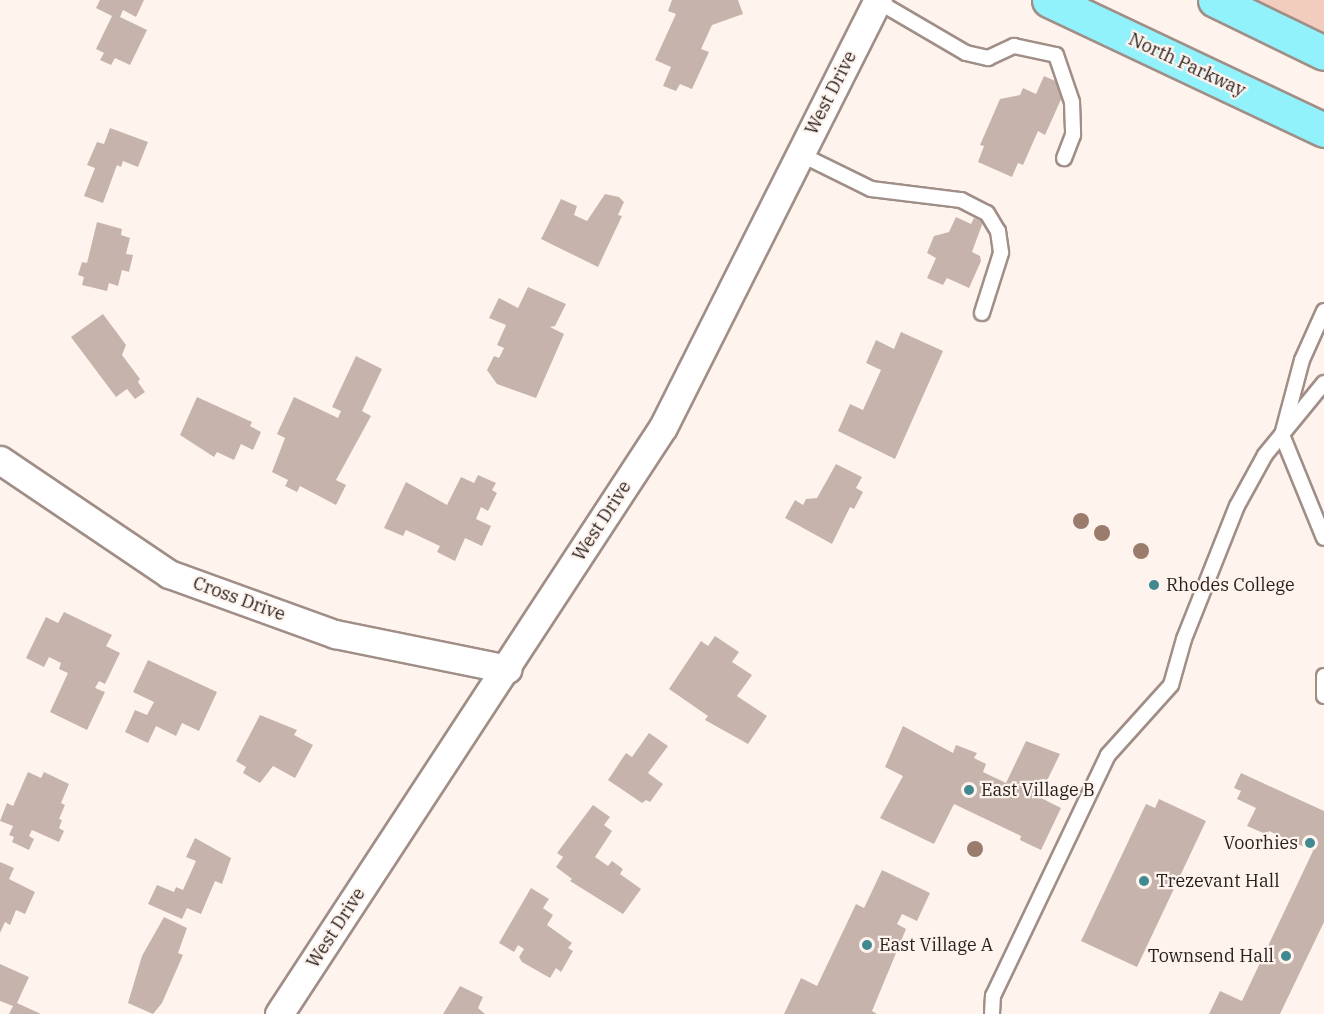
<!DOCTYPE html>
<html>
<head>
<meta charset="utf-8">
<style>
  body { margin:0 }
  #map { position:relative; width:1324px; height:1014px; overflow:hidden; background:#fff3ee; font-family:"IBM Plex Serif",serif }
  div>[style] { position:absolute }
  .green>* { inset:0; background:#f2ccbc }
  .building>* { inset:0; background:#c6b4ac }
  .roads { filter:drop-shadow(2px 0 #a08e87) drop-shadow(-2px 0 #a08e87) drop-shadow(0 2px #a08e87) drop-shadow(0 -2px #a08e87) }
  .lane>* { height:14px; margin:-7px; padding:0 7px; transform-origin:7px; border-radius:7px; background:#fff }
  .street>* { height:27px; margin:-13.5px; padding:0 13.5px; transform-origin:13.5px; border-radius:13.5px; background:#fff }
  .primary>* { height:33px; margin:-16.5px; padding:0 16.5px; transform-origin:16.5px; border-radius:16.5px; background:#92f2fb }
  .trees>* { width:16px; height:16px; margin:-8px; border-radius:50%; background:#9b7b6b }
  .dots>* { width:16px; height:16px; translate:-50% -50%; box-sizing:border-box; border:3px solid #fff3ee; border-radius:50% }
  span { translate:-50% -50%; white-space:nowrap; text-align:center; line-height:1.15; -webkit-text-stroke:4.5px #fff3ee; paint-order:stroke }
  .street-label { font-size:18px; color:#261f1c }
  .poi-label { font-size:18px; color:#261f1c }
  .left { translate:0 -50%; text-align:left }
  .right { translate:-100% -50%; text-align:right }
</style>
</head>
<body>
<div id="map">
  <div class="green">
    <div style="clip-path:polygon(1247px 0,1324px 0,1324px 37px)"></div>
  </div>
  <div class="building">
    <div style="clip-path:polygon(100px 0,144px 0,136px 17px,123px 10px,120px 17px,147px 30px,130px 65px,115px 58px,111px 65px,100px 60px,104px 53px,96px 49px,112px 16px,96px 8px)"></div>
    <div style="clip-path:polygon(672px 0,738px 0,743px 14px,712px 25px,701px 49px,709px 52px,692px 89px,680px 84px,676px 91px,663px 86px,671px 67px,655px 60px,676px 14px,668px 11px)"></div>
    <div style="clip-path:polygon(1044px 76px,1067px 86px,1045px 135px,1038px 131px,1023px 165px,1018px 163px,1012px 177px,978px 162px,984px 146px,980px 145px,1000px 99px,1020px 95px,1023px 88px,1036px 94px)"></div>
    <div style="clip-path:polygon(110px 128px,148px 142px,138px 167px,123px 161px,121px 167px,117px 165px,103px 203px,84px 196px,95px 168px,87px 165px,97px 142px,104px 144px)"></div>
    <div style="clip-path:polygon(605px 194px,619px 197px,624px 202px,618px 215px,622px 216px,598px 267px,541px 239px,561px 199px,577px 206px,574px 215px,587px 221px)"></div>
    <div style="clip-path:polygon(956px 217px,971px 224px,974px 218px,983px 222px,972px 252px,980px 256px,981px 261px,969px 288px,947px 278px,943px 285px,927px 278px,936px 258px,927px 253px,934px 236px,949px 232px)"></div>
    <div style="clip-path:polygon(97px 222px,122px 229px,121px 235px,130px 238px,126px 254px,133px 255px,129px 272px,122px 270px,118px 286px,109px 283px,107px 291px,82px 285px,84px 277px,78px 275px,82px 262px,87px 263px)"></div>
    <div style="clip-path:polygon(528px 287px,566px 304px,555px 326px,550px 327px,564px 334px,536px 398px,497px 384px,487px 370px,494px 356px,499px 358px,504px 348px,497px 345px,506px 325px,489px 318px,499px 298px,518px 308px)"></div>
    <div style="clip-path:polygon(103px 314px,126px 345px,122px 355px,140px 379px,138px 382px,145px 392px,135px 399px,127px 389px,116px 397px,71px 337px)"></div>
    <div style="clip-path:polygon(901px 332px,943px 351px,895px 459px,838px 431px,850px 404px,863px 410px,881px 370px,866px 363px,876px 340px,894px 349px)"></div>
    <div style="clip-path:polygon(356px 356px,382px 369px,362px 411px,371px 416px,336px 480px,346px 485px,336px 505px,300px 486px,297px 492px,285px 486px,288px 480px,272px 472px,285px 438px,277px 434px,294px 397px,338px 418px,341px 411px,332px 407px)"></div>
    <div style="clip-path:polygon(197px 397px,252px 422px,250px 426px,261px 432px,253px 450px,241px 444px,234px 460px,217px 452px,214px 457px,180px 435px)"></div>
    <div style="clip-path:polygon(836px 464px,862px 477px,856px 488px,863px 492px,854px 509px,850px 507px,832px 544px,785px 518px,795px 500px,803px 505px,806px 499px,817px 498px)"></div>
    <div style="clip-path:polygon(478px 475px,496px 483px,492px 490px,497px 493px,488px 511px,481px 507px,476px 519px,491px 526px,482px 546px,465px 538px,455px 561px,437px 552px,440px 546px,406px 530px,403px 536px,384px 528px,406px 482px,447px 505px,461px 477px,474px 483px)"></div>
    <div style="clip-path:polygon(64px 612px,112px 635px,106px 646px,120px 653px,105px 684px,99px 681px,95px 688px,105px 692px,87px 730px,50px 712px,68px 673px,59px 669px,61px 663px,49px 657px,44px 667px,26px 658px,46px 617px,58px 623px)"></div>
    <div style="clip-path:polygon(715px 636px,739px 652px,732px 662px,752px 675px,737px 696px,767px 716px,748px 744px,705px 720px,708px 716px,669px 689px,701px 641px,708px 646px)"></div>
    <div style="clip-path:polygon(148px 660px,217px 692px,199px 731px,182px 723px,176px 736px,156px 726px,148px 743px,125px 732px,135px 710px,147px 715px,154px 702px,133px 692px)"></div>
    <div style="clip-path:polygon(260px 715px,297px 730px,294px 735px,313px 745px,295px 778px,273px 766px,260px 783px,243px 773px,246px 767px,236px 761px)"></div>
    <div style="clip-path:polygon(903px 726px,953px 753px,956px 745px,977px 753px,974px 758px,986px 764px,983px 772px,1006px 783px,1026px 741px,1060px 754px,1039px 797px,1061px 808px,1041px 850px,1020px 840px,1021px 836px,954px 804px,934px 844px,880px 818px,903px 776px,885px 767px)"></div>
    <div style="clip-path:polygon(649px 733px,668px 746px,648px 773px,663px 784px,650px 802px,646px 800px,642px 803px,608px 780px,626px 753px,632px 757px)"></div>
    <div style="clip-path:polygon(28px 772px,41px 778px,44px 772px,69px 784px,61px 803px,65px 805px,59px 819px,62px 820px,59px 828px,64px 831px,59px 842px,32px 830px,29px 836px,34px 839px,29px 850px,12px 842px,14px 837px,9px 835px,13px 826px,0 821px,7px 803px,13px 806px)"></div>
    <div style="clip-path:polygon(1241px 773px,1324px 811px,1324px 922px,1280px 1014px,1209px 1014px,1220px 991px,1242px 1001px,1313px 851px,1269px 831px,1268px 835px,1247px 826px,1256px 808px,1237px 799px,1241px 791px,1234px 788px)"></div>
    <div style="clip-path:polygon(1159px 799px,1206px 821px,1137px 967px,1081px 941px,1146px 804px,1155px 808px)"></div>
    <div style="clip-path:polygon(593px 805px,610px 817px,604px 825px,612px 831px,595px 857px,608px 866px,612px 861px,623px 869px,620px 874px,641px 889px,623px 914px,570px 881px,572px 879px,556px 867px,563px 857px,557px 853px)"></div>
    <div style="clip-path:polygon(195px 838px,231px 858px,222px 884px,215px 881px,201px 914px,187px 908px,182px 919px,148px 904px,157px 885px,174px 892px,176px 887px,183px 890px,196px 861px,186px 857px)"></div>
    <div style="clip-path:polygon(0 862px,14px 868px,9px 879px,35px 892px,25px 914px,16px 910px,10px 925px,5px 922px,0 933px)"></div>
    <div style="clip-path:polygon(882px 870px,930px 893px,917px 921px,902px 914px,897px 924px,906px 929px,872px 1011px,877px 1014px,784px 1014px,801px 978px,817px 986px,856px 904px,864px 908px)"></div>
    <div style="clip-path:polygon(531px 888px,549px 899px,543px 908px,553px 915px,547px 925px,572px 943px,568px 948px,573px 951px,561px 972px,556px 968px,550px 978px,522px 962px,519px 957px,524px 949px,518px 945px,514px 952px,499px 943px)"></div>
    <div style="clip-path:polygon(164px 917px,187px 928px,178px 953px,183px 955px,162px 1003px,153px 1014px,128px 1003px,142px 956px)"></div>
    <div style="clip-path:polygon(0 964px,29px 977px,17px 1003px,41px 1014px,9px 1014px,13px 1006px,0 1001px)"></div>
    <div style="clip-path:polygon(460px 986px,483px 997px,478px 1008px,485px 1014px,443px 1014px)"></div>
  </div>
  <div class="roads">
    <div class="lane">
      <div style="left:877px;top:1px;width:103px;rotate:30.3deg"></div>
      <div style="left:966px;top:53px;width:23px;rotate:13deg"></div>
      <div style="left:988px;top:58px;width:29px;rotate:-25deg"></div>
      <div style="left:1014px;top:46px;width:43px;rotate:12.1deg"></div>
      <div style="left:1056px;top:55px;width:50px;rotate:71.2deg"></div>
      <div style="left:1072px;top:102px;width:33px;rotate:88deg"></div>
      <div style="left:1073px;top:135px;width:25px;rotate:111deg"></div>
      <div style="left:800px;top:154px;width:79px;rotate:26.2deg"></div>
      <div style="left:871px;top:189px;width:91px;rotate:7deg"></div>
      <div style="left:961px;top:200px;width:29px;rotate:27deg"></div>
      <div style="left:987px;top:213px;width:21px;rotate:59deg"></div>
      <div style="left:998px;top:231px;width:22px;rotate:82deg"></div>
      <div style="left:1001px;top:253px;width:63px;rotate:107.6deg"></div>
      <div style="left:1324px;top:311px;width:54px;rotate:114.2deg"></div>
      <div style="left:1302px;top:360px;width:78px;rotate:104.9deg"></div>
      <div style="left:1282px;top:435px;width:111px;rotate:67.8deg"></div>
      <div style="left:1324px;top:676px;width:20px;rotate:90deg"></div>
      <div style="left:992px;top:1014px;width:18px;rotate:-87deg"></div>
      <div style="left:993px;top:996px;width:267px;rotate:-64.5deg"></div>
      <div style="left:1108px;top:755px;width:94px;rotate:-48deg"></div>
      <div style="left:1171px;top:685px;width:48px;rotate:-74.2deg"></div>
      <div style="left:1184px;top:639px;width:143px;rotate:-68.3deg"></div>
      <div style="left:1237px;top:506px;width:58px;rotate:-61.2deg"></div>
      <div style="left:1265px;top:455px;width:93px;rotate:-50.7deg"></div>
    </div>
    <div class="street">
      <div style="left:0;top:460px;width:204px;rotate:34deg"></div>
      <div style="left:169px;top:574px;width:177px;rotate:19.9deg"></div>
      <div style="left:335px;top:634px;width:176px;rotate:11.5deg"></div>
      <div style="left:279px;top:1014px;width:701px;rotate:-56.81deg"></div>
      <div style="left:663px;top:427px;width:478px;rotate:-63.3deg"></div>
    </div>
    <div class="primary">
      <div style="left:1049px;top:0;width:304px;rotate:25.3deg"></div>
      <div style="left:1215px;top:0;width:121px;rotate:25.9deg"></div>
    </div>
  </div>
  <div class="trees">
    <div style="left:1081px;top:521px"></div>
    <div style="left:1102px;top:533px"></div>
    <div style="left:1141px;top:551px"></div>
    <div style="left:975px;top:849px"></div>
  </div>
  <div class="dots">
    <div style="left:1154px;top:585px;background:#418990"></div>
    <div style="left:969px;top:790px;background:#418990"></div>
    <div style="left:1310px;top:843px;background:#418990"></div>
    <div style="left:1144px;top:881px;background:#418990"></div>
    <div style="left:867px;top:945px;background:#418990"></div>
    <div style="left:1286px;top:956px;background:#418990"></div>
  </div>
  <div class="street-label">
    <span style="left:1187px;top:65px;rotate:25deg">North Parkway</span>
    <span style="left:831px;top:93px;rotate:-63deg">West Drive</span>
    <span style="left:602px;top:521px;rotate:-57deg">West Drive</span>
    <span style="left:239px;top:599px;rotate:20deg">Cross Drive</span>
    <span style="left:336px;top:928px;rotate:-57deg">West Drive</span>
  </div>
  <div class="poi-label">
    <span class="left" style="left:1166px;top:585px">Rhodes College</span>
    <span class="left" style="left:981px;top:790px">East Village B</span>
    <span class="right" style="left:1298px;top:843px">Voorhies</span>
    <span class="left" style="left:1156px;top:881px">Trezevant Hall</span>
    <span class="left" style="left:879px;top:945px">East Village A</span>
    <span class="right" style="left:1274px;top:956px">Townsend Hall</span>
  </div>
</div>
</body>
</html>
